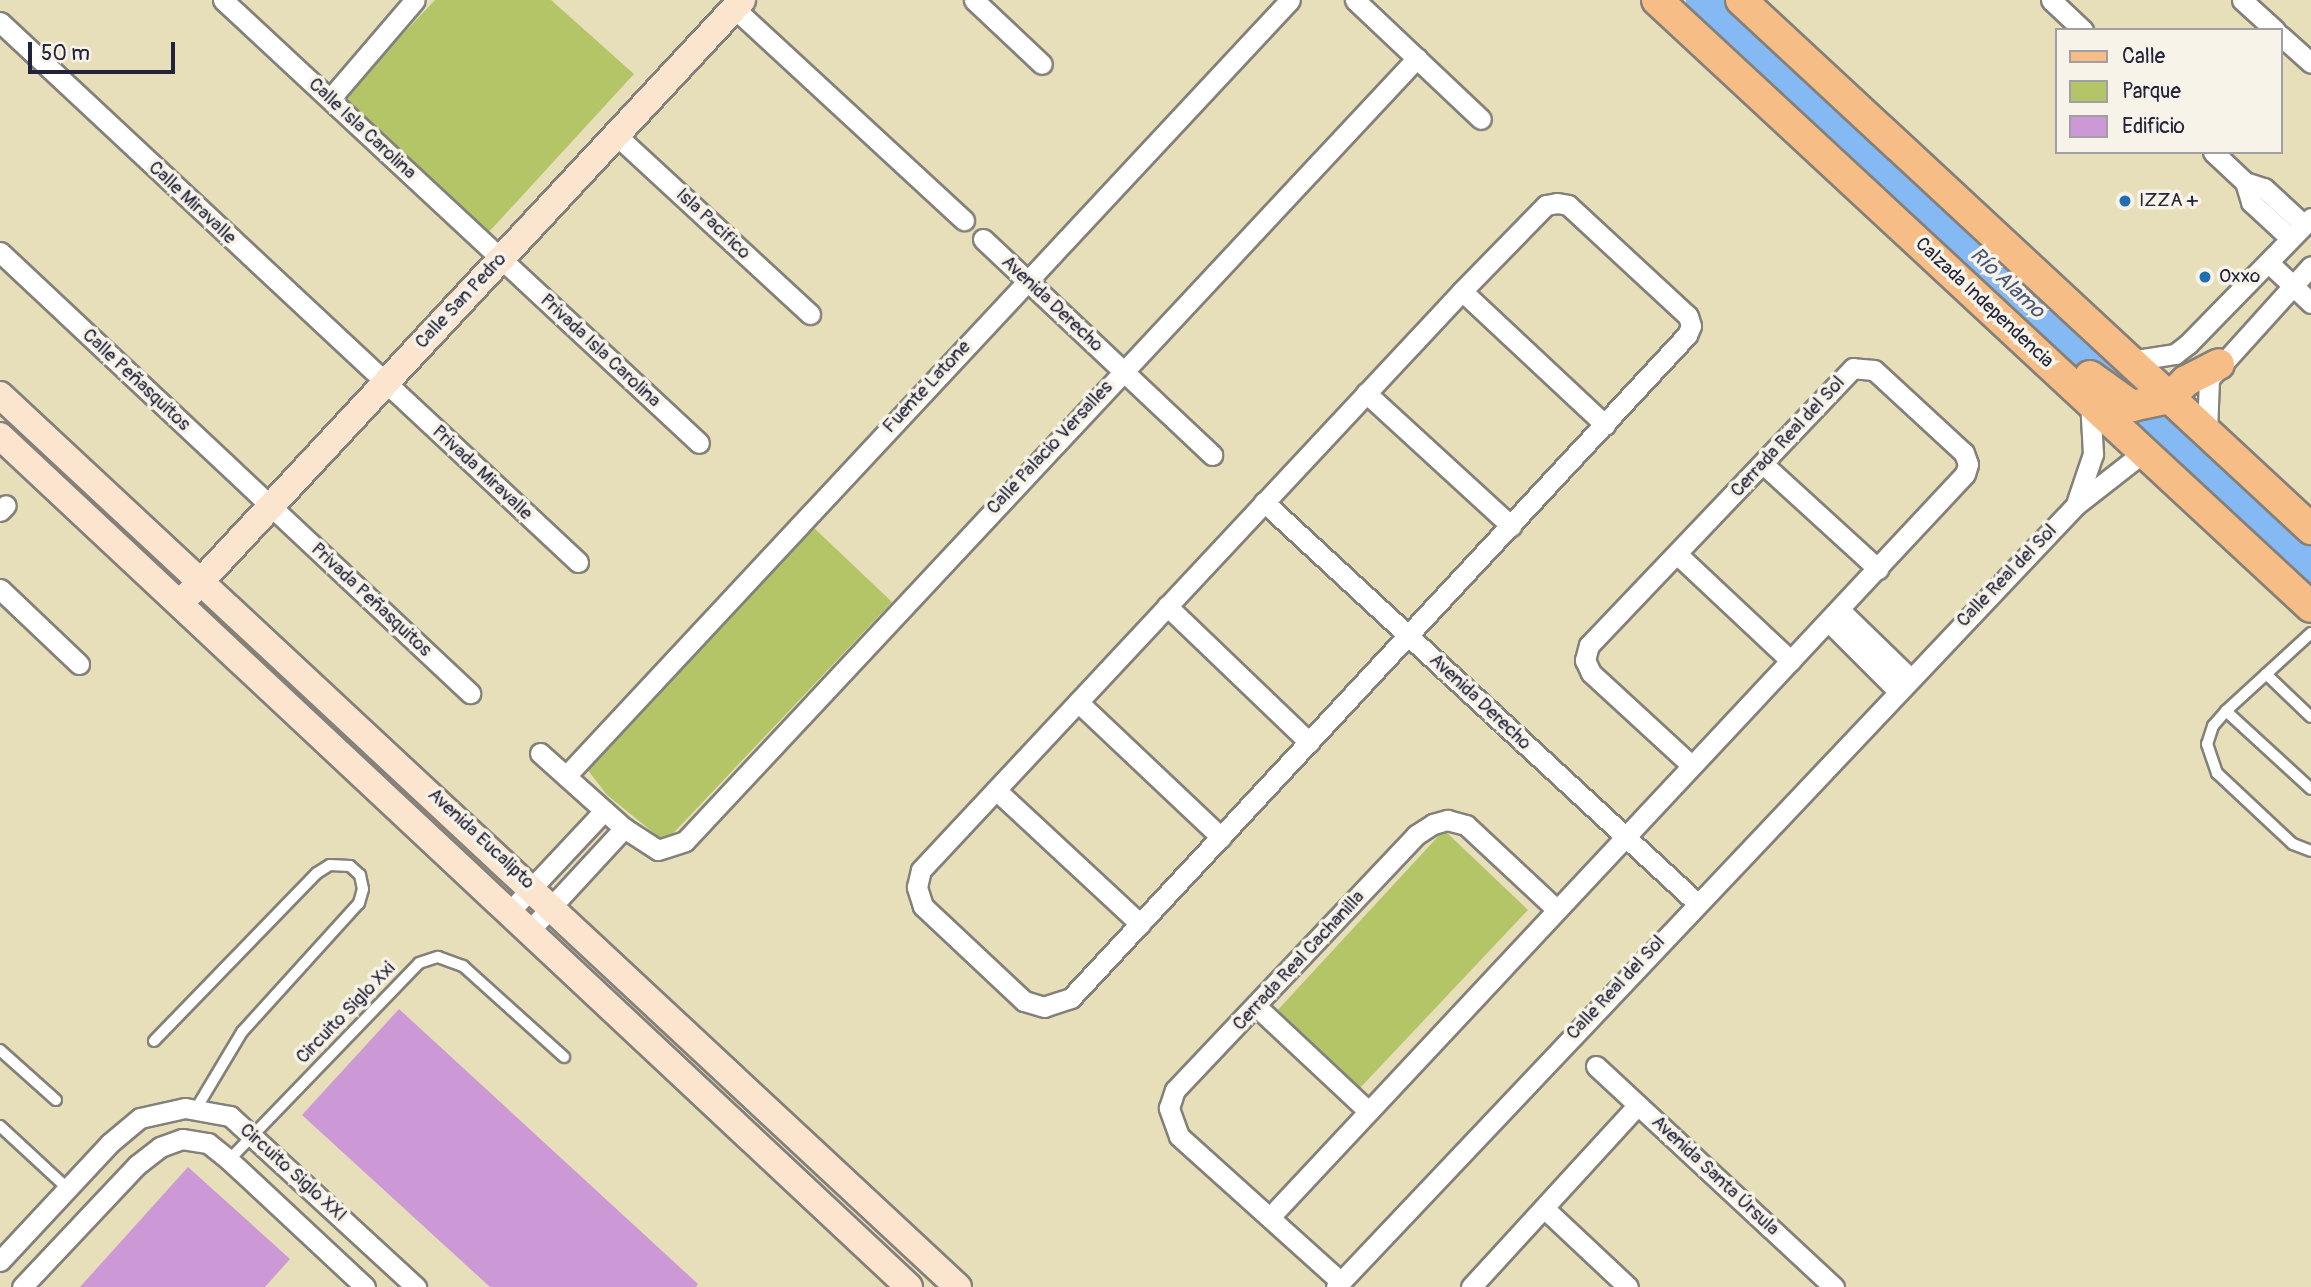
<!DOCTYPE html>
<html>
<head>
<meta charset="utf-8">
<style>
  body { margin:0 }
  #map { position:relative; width:2311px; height:1287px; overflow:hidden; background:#e6dfba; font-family:Pangolin,sans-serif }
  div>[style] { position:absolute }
  .green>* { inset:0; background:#b4c568 }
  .river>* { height:35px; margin:-17.5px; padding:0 17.5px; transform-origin:17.5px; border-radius:17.5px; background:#85b9f3 }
  .building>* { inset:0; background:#cd98d6 }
  .roads { filter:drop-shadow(2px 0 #84807a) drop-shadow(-2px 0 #84807a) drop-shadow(0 2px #84807a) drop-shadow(0 -2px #84807a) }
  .lane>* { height:10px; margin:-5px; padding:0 5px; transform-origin:5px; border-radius:5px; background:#fff }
  .street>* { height:19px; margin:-9.5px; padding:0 9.5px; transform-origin:9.5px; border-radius:9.5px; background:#fff }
  .secondary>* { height:26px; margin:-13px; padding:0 13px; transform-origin:13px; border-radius:13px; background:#fbe5cf }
  .primary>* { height:30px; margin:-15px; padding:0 15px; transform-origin:15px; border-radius:15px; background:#f6be86 }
  .dots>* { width:19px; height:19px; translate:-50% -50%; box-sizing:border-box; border:4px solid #f7f3e8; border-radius:50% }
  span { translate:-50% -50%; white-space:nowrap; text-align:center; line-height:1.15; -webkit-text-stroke:7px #f7f3e8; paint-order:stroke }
  .street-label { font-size:19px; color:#22223b }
  .poi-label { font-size:19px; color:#22223b }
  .left { translate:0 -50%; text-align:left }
  .water-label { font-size:21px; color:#45577b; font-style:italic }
  .legend { position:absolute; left:2055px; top:28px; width:228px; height:126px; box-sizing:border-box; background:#f7f3e8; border:2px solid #a29fa3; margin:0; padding:9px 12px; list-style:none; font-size:21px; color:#22223b }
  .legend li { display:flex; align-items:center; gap:14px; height:35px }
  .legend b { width:35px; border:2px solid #a29fa3 }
  .scale { position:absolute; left:28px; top:42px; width:147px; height:32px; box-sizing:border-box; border:4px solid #22223b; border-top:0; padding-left:9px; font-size:21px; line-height:24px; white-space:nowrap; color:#22223b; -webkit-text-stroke:5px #f7f3e8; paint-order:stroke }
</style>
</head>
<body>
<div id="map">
  <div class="green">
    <div style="clip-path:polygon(435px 0,551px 0,634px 74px,487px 234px,343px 97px)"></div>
    <div style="clip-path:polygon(813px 527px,892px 602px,665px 842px,607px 795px,587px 769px)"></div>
    <div style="clip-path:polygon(1444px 830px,1528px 910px,1360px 1088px,1275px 1013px)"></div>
  </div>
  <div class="river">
    <div style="left:1703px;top:0;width:830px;rotate:42.9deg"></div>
  </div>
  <div class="building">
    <div style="clip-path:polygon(399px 1009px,698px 1284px,696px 1287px,490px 1287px,302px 1115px)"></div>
    <div style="clip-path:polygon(188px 1167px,290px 1259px,265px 1287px,80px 1287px)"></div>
  </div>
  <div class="roads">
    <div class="lane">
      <div style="left:2311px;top:633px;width:115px;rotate:137.5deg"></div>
      <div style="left:2226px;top:711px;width:20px;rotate:131deg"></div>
      <div style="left:2213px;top:726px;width:19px;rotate:108deg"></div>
      <div style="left:2207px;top:744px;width:31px;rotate:71deg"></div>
      <div style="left:2217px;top:773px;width:104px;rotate:43.1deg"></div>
      <div style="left:2293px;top:844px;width:19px;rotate:21deg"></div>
      <div style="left:2266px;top:674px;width:62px;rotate:43.7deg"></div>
      <div style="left:2226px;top:711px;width:115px;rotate:42.5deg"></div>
      <div style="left:154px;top:1041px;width:234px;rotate:-45.9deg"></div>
      <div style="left:317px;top:873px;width:15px;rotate:-32deg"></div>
      <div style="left:330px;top:865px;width:20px;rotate:3deg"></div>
      <div style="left:350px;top:866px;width:13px;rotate:42deg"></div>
      <div style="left:360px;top:875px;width:14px;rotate:78deg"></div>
      <div style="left:363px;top:889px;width:15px;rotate:106deg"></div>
      <div style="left:359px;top:903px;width:174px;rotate:132.2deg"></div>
      <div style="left:242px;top:1032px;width:90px;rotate:120.9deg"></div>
      <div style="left:0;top:1050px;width:75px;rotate:41.8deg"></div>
      <div style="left:0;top:1126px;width:93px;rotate:42.8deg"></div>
      <div style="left:229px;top:1160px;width:274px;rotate:-46deg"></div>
      <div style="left:419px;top:963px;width:20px;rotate:-18deg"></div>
      <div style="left:438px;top:957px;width:27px;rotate:20deg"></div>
      <div style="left:463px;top:966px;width:136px;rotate:42deg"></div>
    </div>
    <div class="street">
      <div style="left:223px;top:0;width:650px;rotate:42.94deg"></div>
      <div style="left:974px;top:0;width:93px;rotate:43.3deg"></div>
      <div style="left:1355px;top:0;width:173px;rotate:43.4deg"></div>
      <div style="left:2051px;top:0;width:44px;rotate:43.2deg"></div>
      <div style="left:2242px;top:0;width:45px;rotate:42.3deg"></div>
      <div style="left:734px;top:8px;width:313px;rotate:42.7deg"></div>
      <div style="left:0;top:22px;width:791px;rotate:43.05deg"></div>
      <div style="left:2281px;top:36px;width:40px;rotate:42deg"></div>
      <div style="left:330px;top:99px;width:130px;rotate:-49.4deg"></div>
      <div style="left:616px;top:135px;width:264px;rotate:42.7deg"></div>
      <div style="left:2213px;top:152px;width:44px;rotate:43.2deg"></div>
      <div style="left:2245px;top:182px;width:20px;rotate:18deg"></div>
      <div style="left:2264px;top:188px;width:54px;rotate:42.8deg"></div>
      <div style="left:2245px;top:182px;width:21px;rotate:73deg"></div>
      <div style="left:2251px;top:202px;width:53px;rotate:42.7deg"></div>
      <div style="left:1557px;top:203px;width:11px;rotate:10deg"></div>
      <div style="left:1568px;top:205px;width:163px;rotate:42.8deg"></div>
      <div style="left:1688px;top:316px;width:10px;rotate:73deg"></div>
      <div style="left:1691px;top:326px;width:10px;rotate:114deg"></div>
      <div style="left:1687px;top:335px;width:905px;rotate:132.9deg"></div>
      <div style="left:1071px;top:998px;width:28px;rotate:162deg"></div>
      <div style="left:1044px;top:1007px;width:21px;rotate:-163deg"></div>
      <div style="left:1024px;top:1001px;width:139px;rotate:-136.8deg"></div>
      <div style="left:923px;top:906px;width:20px;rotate:-108deg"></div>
      <div style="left:917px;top:887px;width:17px;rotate:-77deg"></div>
      <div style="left:921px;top:870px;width:792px;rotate:-46.94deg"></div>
      <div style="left:1462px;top:291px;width:120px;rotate:-45.7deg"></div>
      <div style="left:1546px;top:205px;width:11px;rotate:-10deg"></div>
      <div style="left:983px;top:239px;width:315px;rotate:43.3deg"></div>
      <div style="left:0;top:252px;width:645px;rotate:43.18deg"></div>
      <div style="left:2269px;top:263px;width:58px;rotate:43.6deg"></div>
      <div style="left:1462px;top:291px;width:196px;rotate:43.1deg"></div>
      <div style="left:2130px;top:361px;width:46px;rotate:-8.8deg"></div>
      <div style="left:2175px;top:354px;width:16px;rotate:-38deg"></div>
      <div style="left:2188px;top:344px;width:176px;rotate:-45.7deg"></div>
      <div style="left:1366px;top:393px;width:197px;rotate:42.5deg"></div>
      <div style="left:2207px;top:433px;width:54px;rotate:-87.9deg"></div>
      <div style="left:2209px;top:379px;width:152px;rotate:-47.9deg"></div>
      <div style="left:1763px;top:464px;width:156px;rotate:42.4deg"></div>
      <div style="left:2077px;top:501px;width:50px;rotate:-71.2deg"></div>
      <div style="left:2093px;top:454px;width:53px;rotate:-93.2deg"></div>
      <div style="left:1264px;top:502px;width:589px;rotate:42.8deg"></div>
      <div style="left:0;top:511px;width:8px;rotate:-45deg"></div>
      <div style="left:1677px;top:554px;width:156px;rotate:43.2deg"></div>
      <div style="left:0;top:589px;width:109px;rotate:43.5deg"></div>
      <div style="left:1167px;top:606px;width:197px;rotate:43.8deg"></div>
      <div style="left:1840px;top:610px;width:98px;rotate:44.2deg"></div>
      <div style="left:1829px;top:622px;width:98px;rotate:45deg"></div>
      <div style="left:1078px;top:702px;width:197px;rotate:43.4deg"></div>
      <div style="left:540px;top:753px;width:113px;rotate:41.8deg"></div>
      <div style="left:624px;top:828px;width:40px;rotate:32.9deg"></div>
      <div style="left:658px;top:850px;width:28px;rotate:-18deg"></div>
      <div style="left:685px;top:841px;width:1072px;rotate:-46.93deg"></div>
      <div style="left:566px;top:776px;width:1061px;rotate:-46.99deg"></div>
      <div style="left:996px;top:790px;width:197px;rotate:42.9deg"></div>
      <div style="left:511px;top:910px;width:136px;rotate:-46.8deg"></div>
      <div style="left:530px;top:930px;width:139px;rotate:-47.3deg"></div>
      <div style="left:1257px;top:1007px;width:152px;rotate:43.1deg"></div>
      <div style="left:1596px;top:1066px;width:325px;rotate:42.9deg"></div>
      <div style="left:1544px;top:1208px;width:115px;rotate:43.2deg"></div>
      <div style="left:1270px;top:1217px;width:1017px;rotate:-46.91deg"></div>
      <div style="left:1965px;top:474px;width:10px;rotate:-73deg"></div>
      <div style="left:1968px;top:464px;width:12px;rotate:-110deg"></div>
      <div style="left:1964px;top:453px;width:122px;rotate:-137.3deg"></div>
      <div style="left:1874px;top:370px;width:21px;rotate:-175deg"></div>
      <div style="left:1853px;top:368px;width:383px;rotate:133.6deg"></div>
      <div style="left:1589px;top:645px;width:16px;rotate:105deg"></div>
      <div style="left:1585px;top:660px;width:14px;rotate:65deg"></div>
      <div style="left:1591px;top:673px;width:134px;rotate:42.6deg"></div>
      <div style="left:0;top:1261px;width:161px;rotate:-47deg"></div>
      <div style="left:110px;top:1143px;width:39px;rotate:-40deg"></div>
      <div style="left:140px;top:1118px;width:46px;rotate:-12.5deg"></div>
      <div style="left:185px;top:1108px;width:46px;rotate:10.1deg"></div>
      <div style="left:230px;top:1116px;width:253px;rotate:42.6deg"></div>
      <div style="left:1341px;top:1282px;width:218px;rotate:-138deg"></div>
      <div style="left:1179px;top:1136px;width:30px;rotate:-110deg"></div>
      <div style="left:1169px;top:1108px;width:19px;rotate:-72deg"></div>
      <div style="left:1175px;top:1090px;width:351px;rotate:-46.6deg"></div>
      <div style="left:1416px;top:835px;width:20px;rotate:-33deg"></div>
      <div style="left:1433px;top:824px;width:15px;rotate:-16deg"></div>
      <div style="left:1447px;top:820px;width:20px;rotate:15deg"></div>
      <div style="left:1466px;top:825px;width:123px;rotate:43deg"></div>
      <div style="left:22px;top:1287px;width:168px;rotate:-46.7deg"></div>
      <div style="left:137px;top:1165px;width:29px;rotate:-38deg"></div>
      <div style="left:160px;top:1147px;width:23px;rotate:-20deg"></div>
      <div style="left:182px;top:1139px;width:26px;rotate:9deg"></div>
      <div style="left:208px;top:1143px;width:27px;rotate:39deg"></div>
      <div style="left:229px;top:1160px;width:186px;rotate:43deg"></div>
      <div style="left:1336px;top:1287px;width:1077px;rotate:-46.58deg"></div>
      <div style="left:2076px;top:505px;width:88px;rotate:-38deg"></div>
      <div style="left:1471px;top:1287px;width:247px;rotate:-47.5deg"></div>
    </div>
    <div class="secondary">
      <div style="left:0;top:395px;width:1309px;rotate:42.96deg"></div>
      <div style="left:0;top:436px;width:1245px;rotate:43.11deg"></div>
      <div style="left:190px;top:593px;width:810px;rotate:-47.05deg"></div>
    </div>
    <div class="primary">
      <div style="left:1657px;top:0;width:892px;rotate:42.87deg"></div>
      <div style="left:1741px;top:0;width:778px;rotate:42.86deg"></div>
      <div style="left:2090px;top:376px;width:52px;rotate:35.5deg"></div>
      <div style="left:2132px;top:406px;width:38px;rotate:-12deg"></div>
      <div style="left:2169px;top:398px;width:24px;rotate:-45deg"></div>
      <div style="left:2186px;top:381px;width:37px;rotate:-27deg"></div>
    </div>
  </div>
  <div class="dots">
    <div style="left:2125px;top:201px;background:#1f6fb2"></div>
    <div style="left:2205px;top:277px;background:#1f6fb2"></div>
  </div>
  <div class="street-label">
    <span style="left:362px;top:129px;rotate:43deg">Calle Isla Carolina</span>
    <span style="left:192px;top:203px;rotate:43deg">Calle Miravalle</span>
    <span style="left:713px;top:224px;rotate:43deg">Isla Pacifico</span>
    <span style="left:461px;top:301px;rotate:-47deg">Calle San Pedro</span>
    <span style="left:1984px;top:303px;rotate:43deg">Calzada Independencia</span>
    <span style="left:1052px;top:304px;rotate:43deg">Avenida Derecho</span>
    <span style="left:600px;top:351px;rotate:43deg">Privada Isla Carolina</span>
    <span style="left:136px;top:380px;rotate:43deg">Calle Peñasquitos</span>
    <span style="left:927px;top:387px;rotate:-47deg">Fuente Latone</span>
    <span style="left:1788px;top:437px;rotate:-47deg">Cerrada Real del Sol</span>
    <span style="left:1050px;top:448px;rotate:-47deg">Calle Palacio Versalles</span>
    <span style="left:482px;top:473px;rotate:43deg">Privada Miravalle</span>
    <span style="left:2007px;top:576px;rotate:-46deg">Calle Real del Sol</span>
    <span style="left:371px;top:600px;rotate:43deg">Privada Peñasquitos</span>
    <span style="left:1480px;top:702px;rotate:43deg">Avenida Derecho</span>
    <span style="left:481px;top:839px;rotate:43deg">Avenida Eucalipto</span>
    <span style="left:1299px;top:961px;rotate:-47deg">Cerrada Real Cachanilla</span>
    <span style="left:1616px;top:988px;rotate:-47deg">Calle Real del Sol</span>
    <span style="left:346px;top:1013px;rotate:-46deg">Circuito Siglo Xxi</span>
    <span style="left:293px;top:1173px;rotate:42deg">Circuito Siglo XXI</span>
    <span style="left:1715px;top:1176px;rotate:43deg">Avenida Santa Úrsula</span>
  </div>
  <div class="poi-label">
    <span class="left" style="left:2139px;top:201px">IZZA +</span>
    <span class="left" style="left:2219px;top:277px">Oxxo</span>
  </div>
  <div class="water-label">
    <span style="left:2007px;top:283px;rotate:43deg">Río Alamo</span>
  </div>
  <ul class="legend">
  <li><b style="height:9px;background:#f6be86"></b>Calle</li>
  <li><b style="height:19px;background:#b4c568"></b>Parque</li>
  <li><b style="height:19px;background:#cd98d6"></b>Edificio</li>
  </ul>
  <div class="scale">50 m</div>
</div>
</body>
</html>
